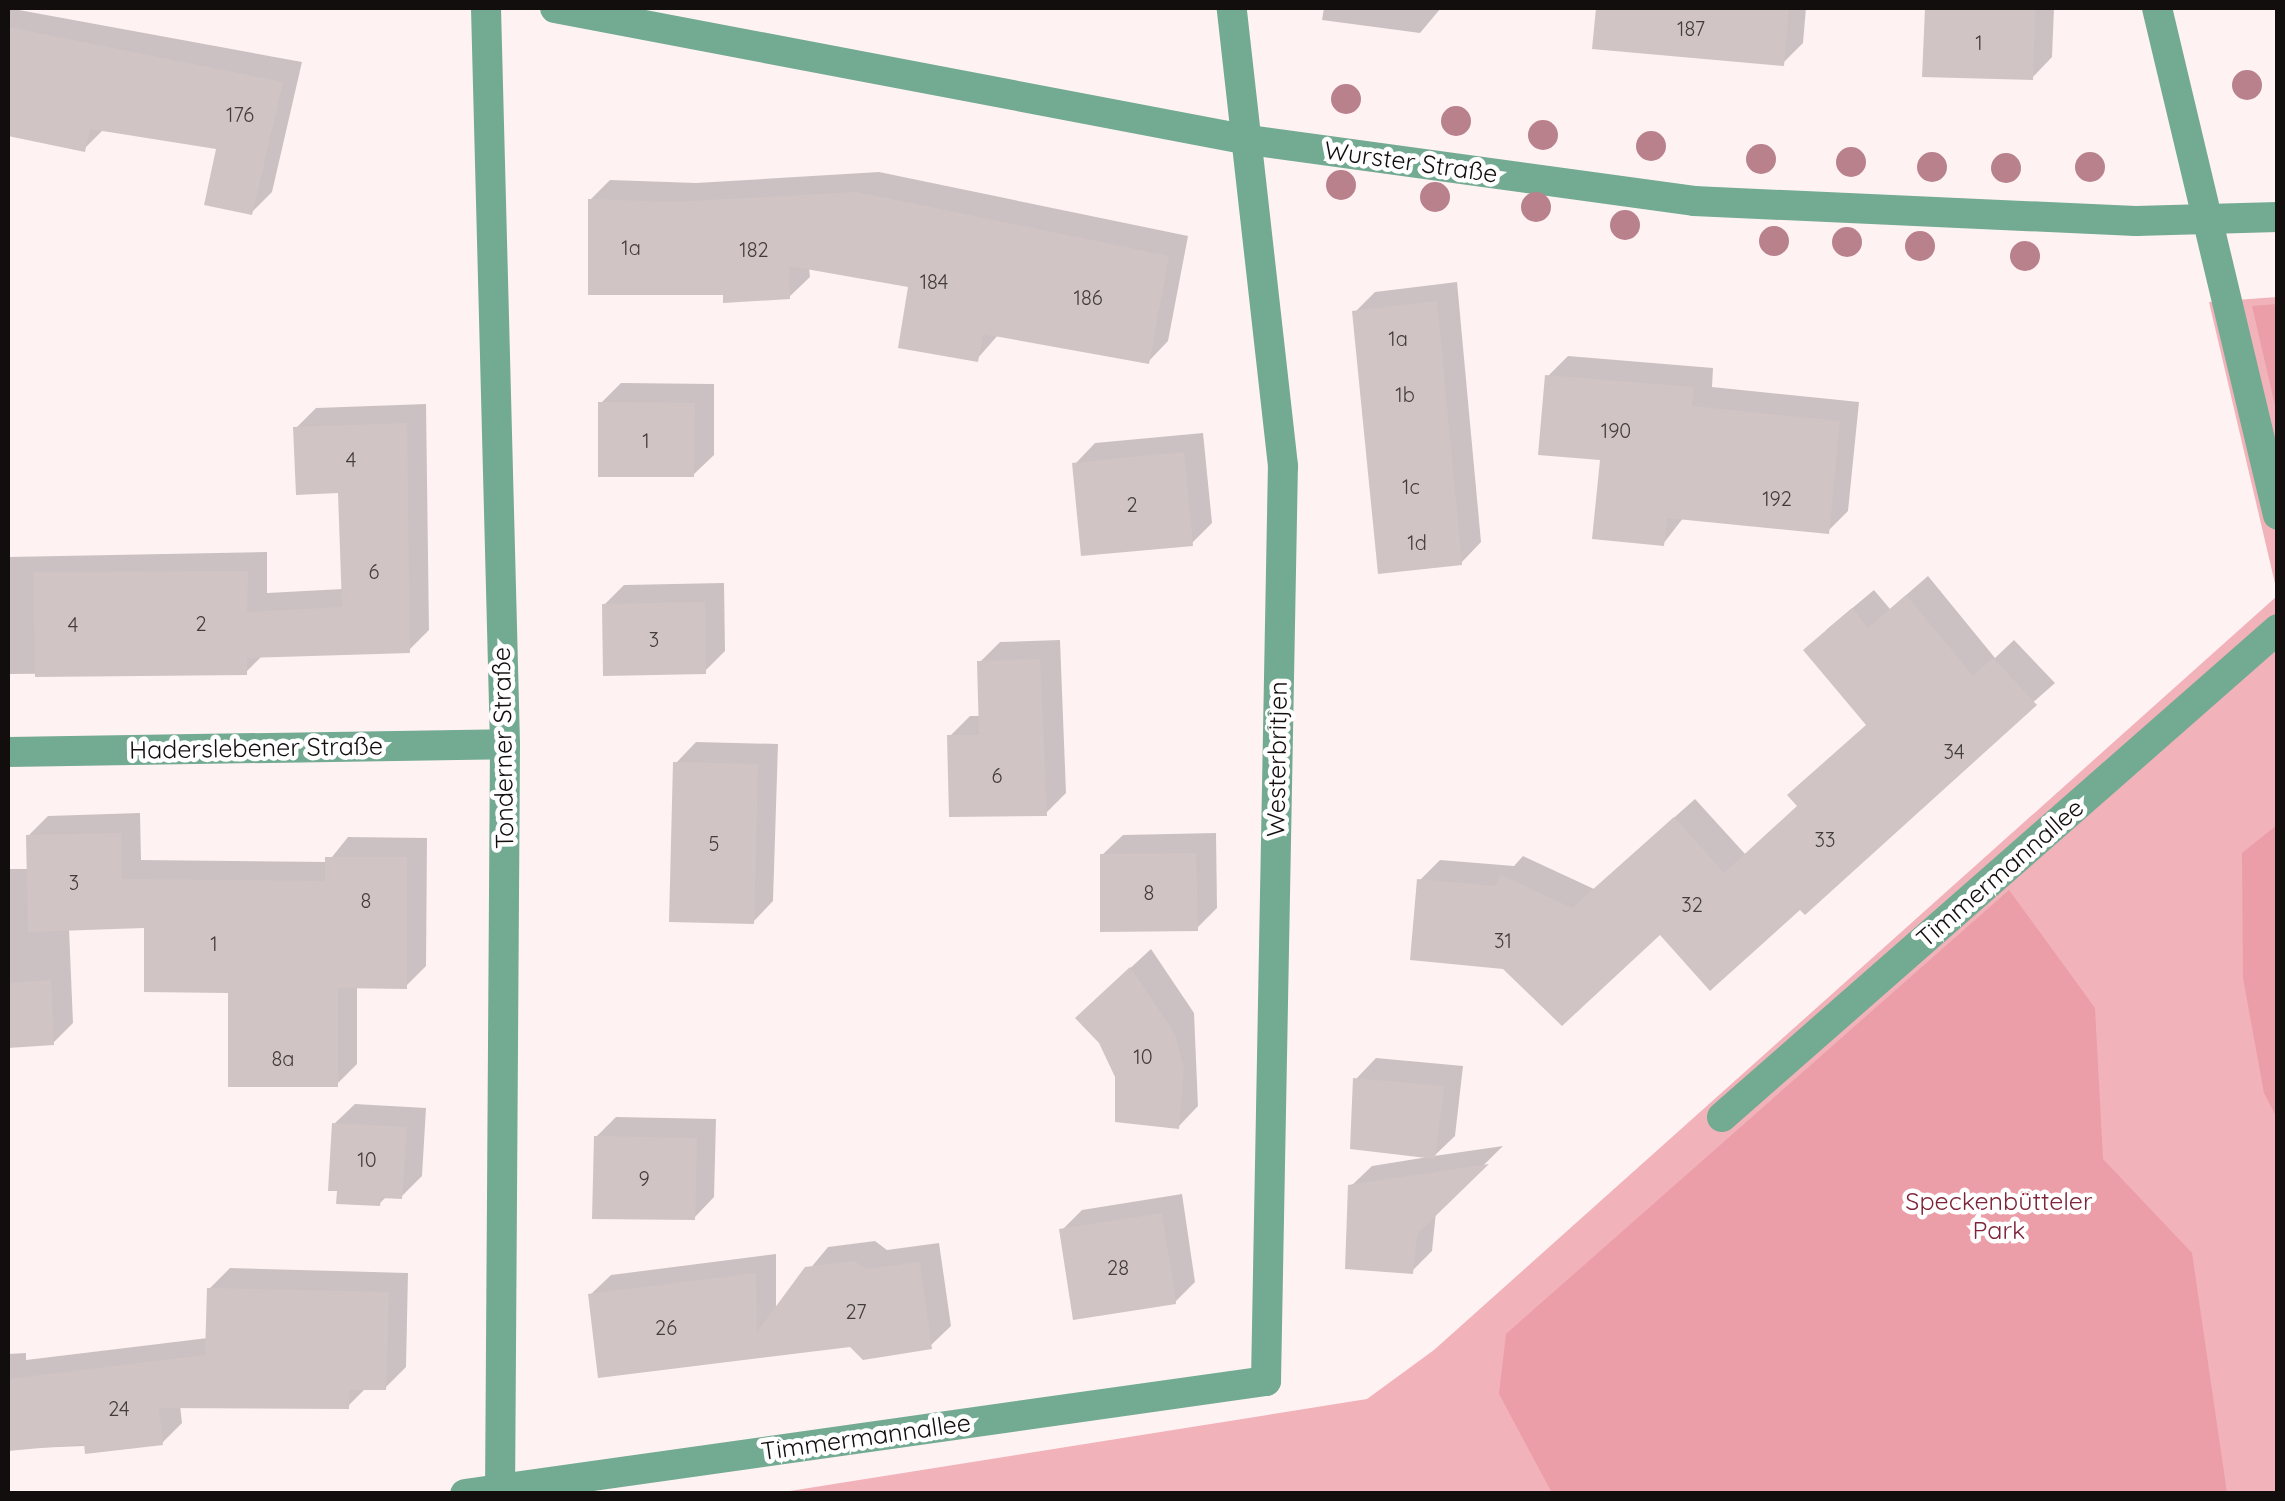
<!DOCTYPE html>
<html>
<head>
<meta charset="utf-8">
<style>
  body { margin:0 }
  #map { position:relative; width:2285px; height:1501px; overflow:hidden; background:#fff2f3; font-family:Quicksand,sans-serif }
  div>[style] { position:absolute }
  .green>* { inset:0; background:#f2b2b9 }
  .forest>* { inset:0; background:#eb9ea7 }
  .shadow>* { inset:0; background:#0003 }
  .building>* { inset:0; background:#d1c4c5 }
  .minor>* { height:30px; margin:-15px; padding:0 15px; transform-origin:15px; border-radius:15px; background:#72aa92 }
  .trees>* { width:30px; height:30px; margin:-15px; border-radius:50%; background:#b8818c }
  span { translate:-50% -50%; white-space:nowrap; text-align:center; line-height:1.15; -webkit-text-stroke:9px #fff; paint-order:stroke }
  .number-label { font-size:20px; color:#423c3c }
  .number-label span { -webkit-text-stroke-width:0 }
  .street-label { font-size:25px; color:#120e0e }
  .park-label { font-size:25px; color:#7d2438 }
  .frame { position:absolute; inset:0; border:10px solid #120e0e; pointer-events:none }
</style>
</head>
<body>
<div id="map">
  <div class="green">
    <div style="clip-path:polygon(2277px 297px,2277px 592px,2209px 302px)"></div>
    <div style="clip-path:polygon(2277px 596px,2277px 1493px,771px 1494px,1367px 1399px,1434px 1350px)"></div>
  </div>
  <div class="forest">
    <div style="clip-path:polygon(2277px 304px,2278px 304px,2277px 414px,2252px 306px)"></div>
    <div style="clip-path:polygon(2277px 825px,2277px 1118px,2264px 1093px,2243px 978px,2242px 853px)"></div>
    <div style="clip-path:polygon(2009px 890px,2095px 1008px,2103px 1159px,2192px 1253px,2227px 1493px,1552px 1493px,1499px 1394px,1506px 1334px)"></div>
  </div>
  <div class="shadow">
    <div style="clip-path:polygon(8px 8px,302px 62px,272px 192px,251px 213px,219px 146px,104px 129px,84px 149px,8px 133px)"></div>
    <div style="clip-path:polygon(1324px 8px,1441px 8px,1420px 33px,1322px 20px)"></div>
    <div style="clip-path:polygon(1599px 8px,1806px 8px,1803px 43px,1783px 63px,1595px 47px)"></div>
    <div style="clip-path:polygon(1927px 8px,2054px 8px,2052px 57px,2032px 78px,1925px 74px)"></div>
    <div style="clip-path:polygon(879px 172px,1188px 236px,1168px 341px,1148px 362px,999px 334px,977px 359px,911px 285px,809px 267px,810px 277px,789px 297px,725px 292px,590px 200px,610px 180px,696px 183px)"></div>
    <div style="clip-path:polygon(1457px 282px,1481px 542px,1461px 563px,1355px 312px,1375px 292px)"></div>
    <div style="clip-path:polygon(1568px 356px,1713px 368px,1712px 387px,1859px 402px,1848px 511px,1828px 531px,1684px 517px,1663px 544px,1548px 376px)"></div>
    <div style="clip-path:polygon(621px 383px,714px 384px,714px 455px,693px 475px,601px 403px)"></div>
    <div style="clip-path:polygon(426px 404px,429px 630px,409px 650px,263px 655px,246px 672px,8px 674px,8px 557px,267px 552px,267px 593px,343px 589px,340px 491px,296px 428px,316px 408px)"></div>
    <div style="clip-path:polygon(1203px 433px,1212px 523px,1192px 543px,1075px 464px,1095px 443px)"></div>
    <div style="clip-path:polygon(1928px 576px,1995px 658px,2014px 640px,2055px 683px,1801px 907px,1660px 932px,1420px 880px,1440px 860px,1514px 866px,1523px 856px,1594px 889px,1695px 799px,1746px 855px,1800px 806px,1869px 724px,1826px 630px,1874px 590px,1890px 609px)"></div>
    <div style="clip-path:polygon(724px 583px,725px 651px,705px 671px,604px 605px,624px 585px)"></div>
    <div style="clip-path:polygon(1060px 640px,1066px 793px,1046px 813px,950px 736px,970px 716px,981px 716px,980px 662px,1000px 642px)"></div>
    <div style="clip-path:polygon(696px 742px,778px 744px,773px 901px,753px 922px,676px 763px)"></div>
    <div style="clip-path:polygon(140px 813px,141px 860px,328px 862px,348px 837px,427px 838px,426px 966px,406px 986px,357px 986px,357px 1064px,337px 1084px,147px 926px,69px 928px,73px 1023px,53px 1043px,8px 1045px,8px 869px,29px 869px,28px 836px,48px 816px)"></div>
    <div style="clip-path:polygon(1216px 833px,1217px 908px,1197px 928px,1102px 855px,1123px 835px)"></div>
    <div style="clip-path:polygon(1151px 949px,1194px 1013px,1198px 1106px,1178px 1127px,1117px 1076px,1098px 998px)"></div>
    <div style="clip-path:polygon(1376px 1058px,1463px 1066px,1455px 1136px,1434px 1156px,1503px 1146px,1436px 1212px,1432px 1251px,1412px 1271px,1351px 1186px,1372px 1166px,1428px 1157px,1356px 1079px)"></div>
    <div style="clip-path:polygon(355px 1104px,426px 1108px,422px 1176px,402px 1196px,388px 1195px,379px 1204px,334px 1124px)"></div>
    <div style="clip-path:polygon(616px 1117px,716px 1119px,714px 1197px,694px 1218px,596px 1137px)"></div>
    <div style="clip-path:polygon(1182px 1194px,1195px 1282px,1175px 1302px,1062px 1230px,1082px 1210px)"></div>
    <div style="clip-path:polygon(875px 1241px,887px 1250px,939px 1243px,951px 1326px,930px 1346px,851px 1344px,600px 1376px,590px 1295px,611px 1275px,776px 1254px,776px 1310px,828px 1247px)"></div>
    <div style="clip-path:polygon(230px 1268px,408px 1273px,406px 1367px,385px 1388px,367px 1387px,348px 1406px,180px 1405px,182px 1423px,162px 1443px,8px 1449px,8px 1354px,26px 1353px,26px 1360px,208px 1338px,209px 1289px)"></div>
  </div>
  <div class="building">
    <div style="clip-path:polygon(1596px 8px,1789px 8px,1784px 66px,1592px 49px)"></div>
    <div style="clip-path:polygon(1925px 8px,2035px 8px,2033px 80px,1922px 77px)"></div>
    <div style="clip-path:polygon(8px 27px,283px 82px,252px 215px,204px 205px,216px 149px,90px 129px,85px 152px,8px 136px)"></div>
    <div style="clip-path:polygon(857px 192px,1169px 256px,1149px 364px,983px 334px,978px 362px,898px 348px,908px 287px,789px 266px,790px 299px,723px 303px,723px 295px,588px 295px,588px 199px,674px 202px)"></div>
    <div style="clip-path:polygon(1437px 301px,1462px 565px,1378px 574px,1352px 311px)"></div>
    <div style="clip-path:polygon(1545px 375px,1694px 387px,1692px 406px,1840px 421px,1829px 534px,1667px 518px,1664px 546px,1592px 539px,1600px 460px,1538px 455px)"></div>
    <div style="clip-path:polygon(598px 402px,695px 403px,694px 477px,598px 477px)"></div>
    <div style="clip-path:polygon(407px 423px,410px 653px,247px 658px,247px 675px,35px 677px,33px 572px,248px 571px,247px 612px,342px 607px,338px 493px,296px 495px,293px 427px)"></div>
    <div style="clip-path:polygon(1184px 452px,1193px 546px,1081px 556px,1072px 463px)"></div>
    <div style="clip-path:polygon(1906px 595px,1973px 676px,1993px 658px,2037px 705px,1805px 915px,1800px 910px,1710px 991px,1660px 935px,1562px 1026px,1503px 969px,1410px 960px,1417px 879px,1495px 886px,1501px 875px,1572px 908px,1674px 817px,1724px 873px,1797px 806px,1787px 795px,1866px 725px,1803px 650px,1852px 608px,1868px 628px)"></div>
    <div style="clip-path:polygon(705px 602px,706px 674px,603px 676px,602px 604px)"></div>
    <div style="clip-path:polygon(1040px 659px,1047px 816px,949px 817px,947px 735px,979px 735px,977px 661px)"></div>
    <div style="clip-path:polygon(673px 762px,758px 764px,754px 924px,669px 922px)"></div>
    <div style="clip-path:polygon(121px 833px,122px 879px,325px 881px,325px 857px,407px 857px,407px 989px,338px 988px,338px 1087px,228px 1087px,228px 993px,144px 992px,144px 928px,28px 932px,26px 835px)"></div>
    <div style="clip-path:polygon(1196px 853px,1198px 931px,1100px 932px,1100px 854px)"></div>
    <div style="clip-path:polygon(1130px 967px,1175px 1034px,1184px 1069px,1179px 1129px,1115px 1122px,1115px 1077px,1099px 1043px,1075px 1018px)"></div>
    <div style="clip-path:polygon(51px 980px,54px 1045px,8px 1048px,8px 983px)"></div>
    <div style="clip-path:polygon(1353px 1078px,1444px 1086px,1435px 1159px,1350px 1149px)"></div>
    <div style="clip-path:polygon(332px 1123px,407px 1127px,402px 1199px,381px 1198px,380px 1206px,336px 1204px,337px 1191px,328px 1191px)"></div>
    <div style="clip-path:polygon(594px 1136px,697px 1138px,695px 1220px,592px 1219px)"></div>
    <div style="clip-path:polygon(1489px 1164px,1417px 1234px,1413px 1274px,1345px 1269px,1348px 1185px)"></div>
    <div style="clip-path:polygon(1162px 1213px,1176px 1304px,1073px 1320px,1059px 1229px)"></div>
    <div style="clip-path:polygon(854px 1261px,866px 1269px,920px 1262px,932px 1349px,863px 1360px,850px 1347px,598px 1378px,588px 1294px,756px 1273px,757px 1332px,805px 1267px)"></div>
    <div style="clip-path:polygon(207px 1288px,389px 1292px,386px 1390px,350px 1390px,349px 1409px,159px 1408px,163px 1445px,85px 1454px,84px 1444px,8px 1451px,8px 1379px,205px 1355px)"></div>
  </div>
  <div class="minor">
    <div style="left:486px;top:8px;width:736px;rotate:88.52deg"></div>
    <div style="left:505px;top:744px;width:745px;rotate:90.38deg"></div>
    <div style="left:555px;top:8px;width:706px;rotate:10.77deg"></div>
    <div style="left:1249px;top:140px;width:449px;rotate:7.8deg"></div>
    <div style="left:1694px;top:201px;width:442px;rotate:2.6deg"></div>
    <div style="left:2136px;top:221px;width:142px;rotate:-1.6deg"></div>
    <div style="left:2157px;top:8px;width:521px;rotate:76.58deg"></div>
    <div style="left:8px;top:752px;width:497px;rotate:-0.9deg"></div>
    <div style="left:1722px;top:1117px;width:740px;rotate:-41.27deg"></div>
    <div style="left:465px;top:1494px;width:809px;rotate:-8.03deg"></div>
    <div style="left:1266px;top:1381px;width:915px;rotate:-88.94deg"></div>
    <div style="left:1283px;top:466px;width:461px;rotate:-96.4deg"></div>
  </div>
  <div class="trees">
    <div style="left:2247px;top:85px"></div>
    <div style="left:1346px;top:99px"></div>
    <div style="left:1456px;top:121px"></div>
    <div style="left:1543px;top:135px"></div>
    <div style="left:1651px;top:146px"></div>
    <div style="left:1761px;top:159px"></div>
    <div style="left:1851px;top:162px"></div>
    <div style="left:1932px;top:167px"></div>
    <div style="left:2090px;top:167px"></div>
    <div style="left:2006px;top:168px"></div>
    <div style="left:1341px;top:185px"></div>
    <div style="left:1435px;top:197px"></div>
    <div style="left:1536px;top:207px"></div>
    <div style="left:1625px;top:225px"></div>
    <div style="left:1774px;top:241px"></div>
    <div style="left:1847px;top:242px"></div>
    <div style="left:1920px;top:246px"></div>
    <div style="left:2025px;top:256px"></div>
  </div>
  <div class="number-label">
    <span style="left:1691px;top:28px">187</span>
    <span style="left:1979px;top:42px">1</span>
    <span style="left:240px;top:114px">176</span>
    <span style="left:631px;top:247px">1a</span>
    <span style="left:754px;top:249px">182</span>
    <span style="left:934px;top:281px">184</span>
    <span style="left:1088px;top:297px">186</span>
    <span style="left:1398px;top:338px">1a</span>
    <span style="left:1405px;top:394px">1b</span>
    <span style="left:1616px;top:430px">190</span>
    <span style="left:646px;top:440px">1</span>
    <span style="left:351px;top:459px">4</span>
    <span style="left:1411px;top:486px">1c</span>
    <span style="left:1777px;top:498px">192</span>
    <span style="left:1132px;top:504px">2</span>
    <span style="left:1417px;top:542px">1d</span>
    <span style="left:374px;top:571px">6</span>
    <span style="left:201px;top:623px">2</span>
    <span style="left:73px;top:624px">4</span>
    <span style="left:654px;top:639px">3</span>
    <span style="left:1954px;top:751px">34</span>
    <span style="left:997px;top:775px">6</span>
    <span style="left:1825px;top:839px">33</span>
    <span style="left:714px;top:843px">5</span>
    <span style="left:74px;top:882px">3</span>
    <span style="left:1149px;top:892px">8</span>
    <span style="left:366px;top:900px">8</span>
    <span style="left:1692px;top:904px">32</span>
    <span style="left:1503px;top:940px">31</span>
    <span style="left:214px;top:943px">1</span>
    <span style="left:1143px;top:1056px">10</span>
    <span style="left:283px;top:1058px">8a</span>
    <span style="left:367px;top:1159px">10</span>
    <span style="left:644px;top:1178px">9</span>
    <span style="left:1118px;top:1267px">28</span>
    <span style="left:856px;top:1311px">27</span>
    <span style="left:666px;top:1327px">26</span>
    <span style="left:119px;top:1408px">24</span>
  </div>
  <div class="street-label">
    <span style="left:1411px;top:162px;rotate:8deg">Wurster Straße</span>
    <span style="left:256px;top:748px;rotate:-1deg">Haderslebener Straße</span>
    <span style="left:503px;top:748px;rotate:-91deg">Tonderner Straße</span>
    <span style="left:1277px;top:759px;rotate:-89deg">Westerbritjen</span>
    <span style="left:2000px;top:873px;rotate:-41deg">Timmermannallee</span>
    <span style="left:866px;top:1437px;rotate:-8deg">Timmermannallee</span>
  </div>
  <div class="park-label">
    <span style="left:1999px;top:1216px">Speckenbütteler<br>Park</span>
  </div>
  <div class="frame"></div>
</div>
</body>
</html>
